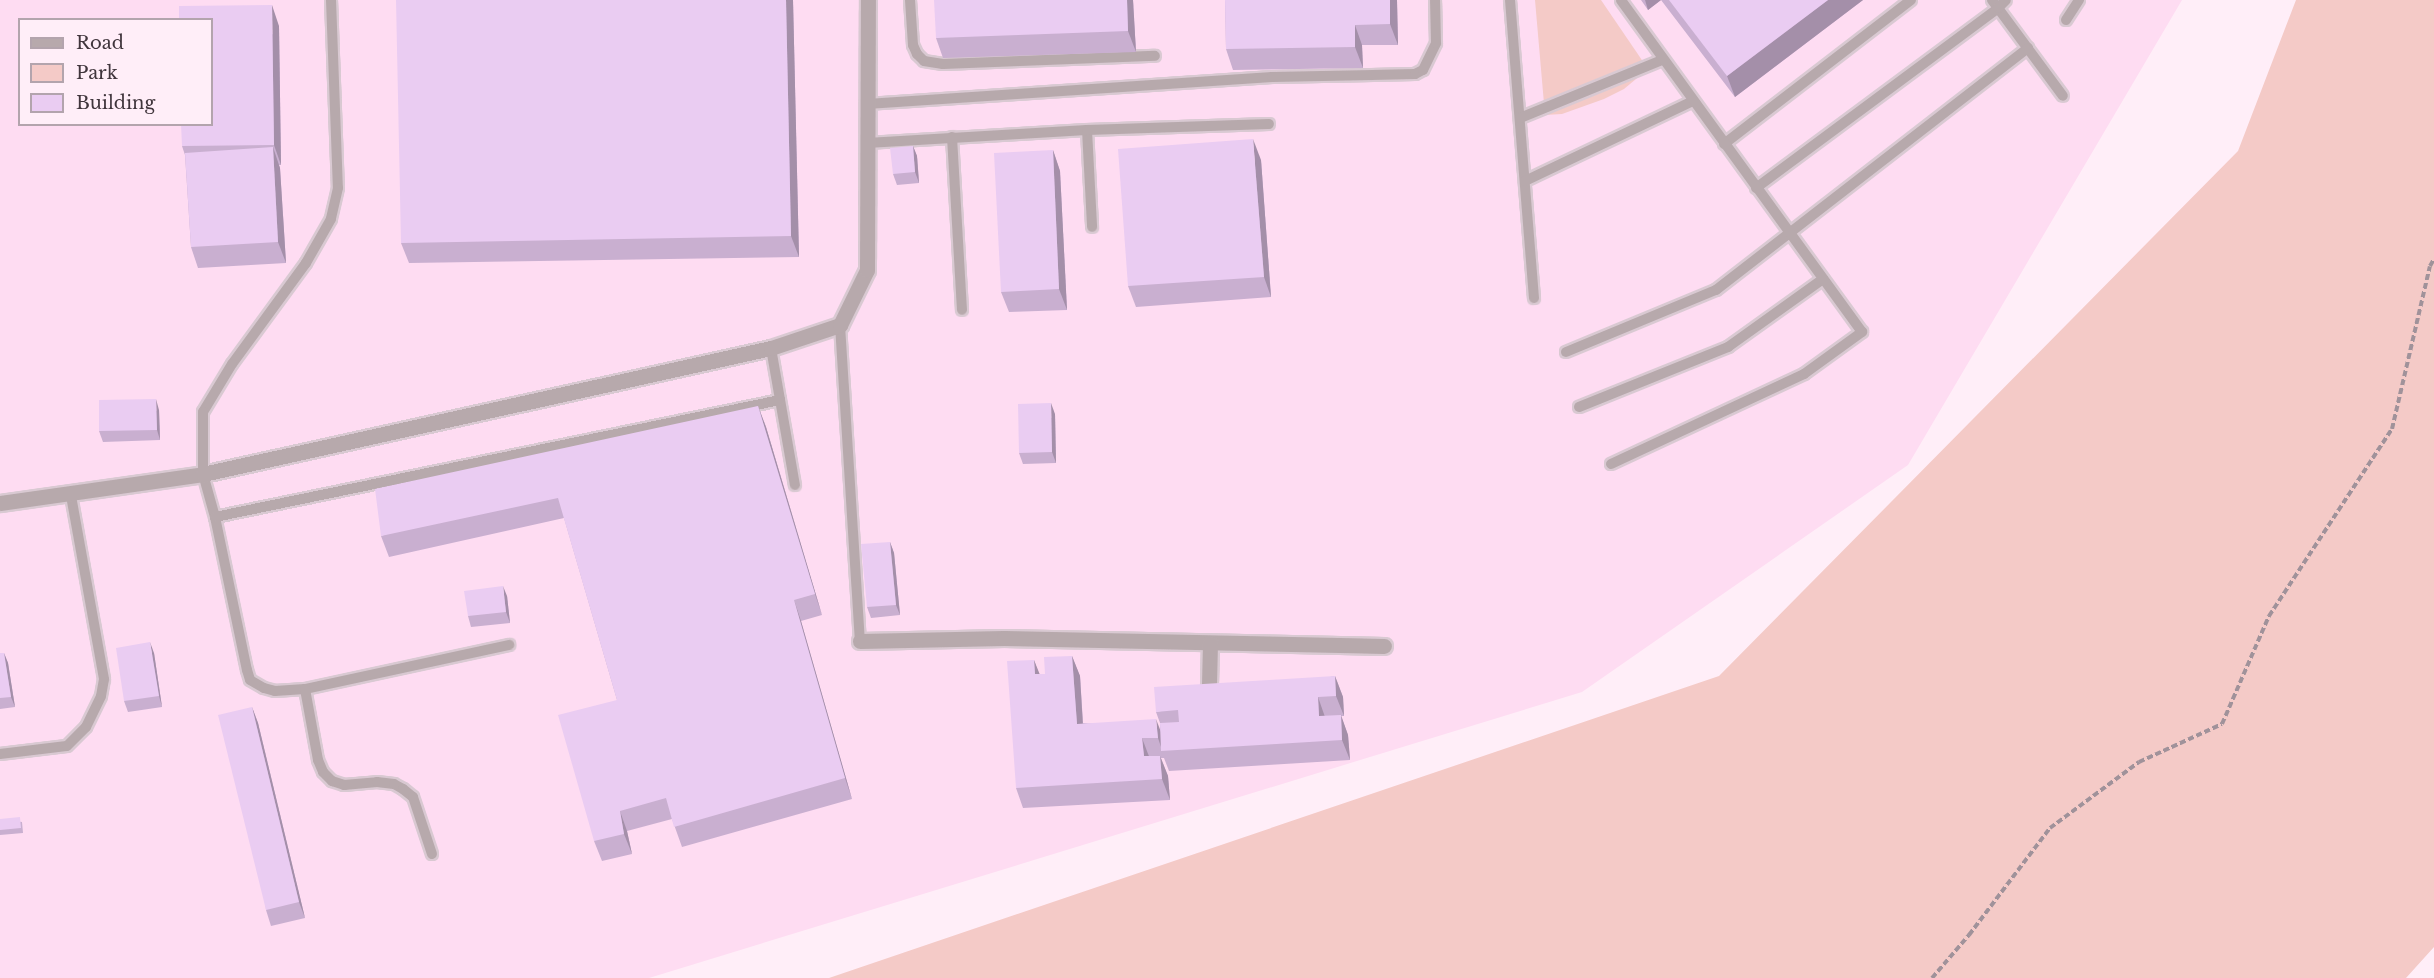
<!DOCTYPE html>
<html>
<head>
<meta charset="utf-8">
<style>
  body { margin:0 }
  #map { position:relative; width:2434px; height:978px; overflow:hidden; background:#ffeef8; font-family:"Libre Baskerville",serif }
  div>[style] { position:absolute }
  .built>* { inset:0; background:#fedcf2 }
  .green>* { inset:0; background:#f4cac7 }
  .path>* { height:4px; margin-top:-2px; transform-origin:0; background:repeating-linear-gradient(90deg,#a0929a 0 6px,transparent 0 9px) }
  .roads { filter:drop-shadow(2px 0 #d9c9d2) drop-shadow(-2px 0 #d9c9d2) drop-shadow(0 2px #d9c9d2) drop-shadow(0 -2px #d9c9d2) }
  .service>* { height:10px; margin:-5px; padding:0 5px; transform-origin:5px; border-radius:5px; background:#b7a9ac }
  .minor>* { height:15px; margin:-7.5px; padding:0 7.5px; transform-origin:7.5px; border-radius:7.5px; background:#b7a9ac }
  .wall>* { inset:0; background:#c9afd0 }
  .shaded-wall>* { inset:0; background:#a48fa9 }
  .building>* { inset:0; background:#eaccf2 }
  span { translate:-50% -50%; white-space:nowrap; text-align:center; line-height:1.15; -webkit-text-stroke:4.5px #ffeef8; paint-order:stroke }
  .legend { position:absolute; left:18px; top:18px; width:195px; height:108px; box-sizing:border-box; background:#ffeef8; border:2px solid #b3a4ad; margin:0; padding:8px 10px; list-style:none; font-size:18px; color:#40353c }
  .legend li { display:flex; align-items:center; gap:12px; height:30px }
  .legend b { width:30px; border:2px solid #b3a4ad }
</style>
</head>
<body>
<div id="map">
  <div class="built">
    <div style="clip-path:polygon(evenodd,0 0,2182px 0,1908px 465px,1582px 692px,649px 978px,0 978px,0 0,20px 20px,212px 20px,212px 124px,20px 124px,20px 20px)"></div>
  </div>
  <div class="green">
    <div style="clip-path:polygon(1535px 0,1601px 0,1648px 69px,1624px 89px,1604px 99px,1562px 114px,1545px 115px)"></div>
    <div style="clip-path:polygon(2296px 0,2434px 0,2434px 947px,2406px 978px,829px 978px,1719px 676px,2238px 151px)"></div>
  </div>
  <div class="path">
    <div style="left:1932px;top:978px;width:57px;rotate:-49.3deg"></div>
    <div style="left:1969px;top:935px;width:134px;rotate:-52.9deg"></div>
    <div style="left:2050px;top:828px;width:111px;rotate:-36.6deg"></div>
    <div style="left:2139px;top:762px;width:91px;rotate:-24.6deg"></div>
    <div style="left:2222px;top:724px;width:118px;rotate:-66.5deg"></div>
    <div style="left:2269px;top:616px;width:224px;rotate:-56.7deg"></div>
    <div style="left:2392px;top:429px;width:167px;rotate:-76.9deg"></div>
    <div style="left:2430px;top:266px;width:8px;rotate:-60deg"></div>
  </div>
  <div class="roads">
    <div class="service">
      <div style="left:331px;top:0;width:188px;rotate:87.9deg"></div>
      <div style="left:338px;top:188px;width:32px;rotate:103deg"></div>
      <div style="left:331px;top:219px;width:51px;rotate:119.6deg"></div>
      <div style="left:306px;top:263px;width:125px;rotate:126.2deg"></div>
      <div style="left:232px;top:364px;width:56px;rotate:121.1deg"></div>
      <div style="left:203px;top:412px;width:62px;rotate:90deg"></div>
      <div style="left:203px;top:474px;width:45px;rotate:74.4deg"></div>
      <div style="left:215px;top:517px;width:156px;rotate:78.2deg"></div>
      <div style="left:247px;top:670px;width:10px;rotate:73deg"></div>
      <div style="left:250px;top:680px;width:16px;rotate:30deg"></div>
      <div style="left:264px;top:688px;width:11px;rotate:15deg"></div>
      <div style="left:275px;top:691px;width:30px;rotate:-4deg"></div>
      <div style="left:305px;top:689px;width:209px;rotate:-12.2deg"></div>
      <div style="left:910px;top:0;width:45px;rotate:86.2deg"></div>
      <div style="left:913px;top:45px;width:10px;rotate:66deg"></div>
      <div style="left:917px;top:54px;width:10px;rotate:45deg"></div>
      <div style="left:924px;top:61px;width:19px;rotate:9deg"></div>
      <div style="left:943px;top:64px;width:212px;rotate:-2.2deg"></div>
      <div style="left:1510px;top:0;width:299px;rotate:85.4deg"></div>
      <div style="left:1992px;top:0;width:119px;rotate:53.5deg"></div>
      <div style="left:2066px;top:20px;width:24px;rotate:-57deg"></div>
      <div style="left:867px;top:104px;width:406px;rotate:-3.8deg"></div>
      <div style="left:1272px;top:77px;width:143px;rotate:-1.2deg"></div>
      <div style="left:1415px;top:74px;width:9px;rotate:-27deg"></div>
      <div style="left:1423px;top:70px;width:30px;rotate:-64deg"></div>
      <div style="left:1436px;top:43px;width:43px;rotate:-91.3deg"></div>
      <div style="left:1520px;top:118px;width:153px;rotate:-22.2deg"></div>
      <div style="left:1087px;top:130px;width:97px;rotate:87deg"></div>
      <div style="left:952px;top:137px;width:173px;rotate:86.7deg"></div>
      <div style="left:867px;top:143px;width:220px;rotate:-3.4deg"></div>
      <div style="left:1087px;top:130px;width:182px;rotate:-1.9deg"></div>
      <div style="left:1724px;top:144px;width:236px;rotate:-37.6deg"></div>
      <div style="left:1525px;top:181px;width:186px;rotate:-25.5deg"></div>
      <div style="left:1756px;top:188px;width:302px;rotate:-36.6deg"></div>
      <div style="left:1998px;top:8px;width:11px;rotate:-45deg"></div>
      <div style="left:840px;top:325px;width:317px;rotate:86.4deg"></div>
      <div style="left:771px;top:348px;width:139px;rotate:80.1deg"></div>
      <div style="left:1566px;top:352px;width:162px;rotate:-22.5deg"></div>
      <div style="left:1716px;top:290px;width:395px;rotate:-37.8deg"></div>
      <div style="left:1579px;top:407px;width:161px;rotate:-21.9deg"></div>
      <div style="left:1728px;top:347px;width:117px;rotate:-35.6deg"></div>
      <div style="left:1611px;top:464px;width:213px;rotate:-25deg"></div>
      <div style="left:1804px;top:374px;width:72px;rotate:-35.9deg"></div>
      <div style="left:1862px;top:332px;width:410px;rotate:-126deg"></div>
      <div style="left:215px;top:517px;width:577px;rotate:-11.7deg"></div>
      <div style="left:305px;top:689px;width:72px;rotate:79.6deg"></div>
      <div style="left:318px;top:760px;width:13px;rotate:67deg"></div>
      <div style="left:323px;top:772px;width:13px;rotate:45deg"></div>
      <div style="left:332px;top:781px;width:13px;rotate:18deg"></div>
      <div style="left:344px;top:785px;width:33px;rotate:-5deg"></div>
      <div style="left:377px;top:782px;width:17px;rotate:7deg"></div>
      <div style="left:394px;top:784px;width:10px;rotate:29deg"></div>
      <div style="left:403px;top:789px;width:13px;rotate:39deg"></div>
      <div style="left:413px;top:797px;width:60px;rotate:71.6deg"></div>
      <div style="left:0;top:754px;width:67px;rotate:-6.8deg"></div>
      <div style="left:67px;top:746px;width:27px;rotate:-45deg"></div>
      <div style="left:86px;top:727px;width:34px;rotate:-64deg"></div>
      <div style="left:101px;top:696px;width:17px;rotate:-80deg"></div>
      <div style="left:104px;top:679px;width:187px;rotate:-100.2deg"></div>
    </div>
    <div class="minor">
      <div style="left:0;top:503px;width:205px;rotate:-8.1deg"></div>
      <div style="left:203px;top:474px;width:582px;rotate:-12.51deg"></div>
      <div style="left:771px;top:348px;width:73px;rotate:-18.4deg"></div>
      <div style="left:840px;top:325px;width:61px;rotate:-63.9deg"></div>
      <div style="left:867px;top:270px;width:270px;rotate:-89.8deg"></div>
      <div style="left:860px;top:641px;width:144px;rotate:-1.2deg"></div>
      <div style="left:1004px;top:638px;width:380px;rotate:1.2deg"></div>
      <div style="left:1209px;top:684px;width:41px;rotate:-88.6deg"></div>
    </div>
  </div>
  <div class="wall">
    <div style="clip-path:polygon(793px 0,799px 257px,409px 263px,401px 243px)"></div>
    <div style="clip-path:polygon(1133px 0,1136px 52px,943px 58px,936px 38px)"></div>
    <div style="clip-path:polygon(1225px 0,1397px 0,1398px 45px,1362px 45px,1363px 68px,1233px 70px,1226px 49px)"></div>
    <div style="clip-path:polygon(1641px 0,1863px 0,1735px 97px,1661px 0,1648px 10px)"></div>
    <div style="clip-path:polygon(279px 26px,281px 165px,279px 165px,280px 168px,286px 263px,198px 268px,191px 247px,185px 155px,182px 146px)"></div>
    <div style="clip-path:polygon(913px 146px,917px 156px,919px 183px,897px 185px,893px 174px)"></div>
    <div style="clip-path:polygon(1053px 150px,1060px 171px,1067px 310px,1009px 312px,1001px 292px)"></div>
    <div style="clip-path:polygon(1261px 160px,1271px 297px,1136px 307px,1128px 286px)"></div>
    <div style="clip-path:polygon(758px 406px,766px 427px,822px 615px,801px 621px,852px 799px,682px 847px,672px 819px,627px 831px,632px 854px,602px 861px,594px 841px,617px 700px,564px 518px,389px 557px,381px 536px)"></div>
    <div style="clip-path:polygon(159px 410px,160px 440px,103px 442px,99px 431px)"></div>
    <div style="clip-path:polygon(1055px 414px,1056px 463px,1023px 464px,1019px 453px)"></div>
    <div style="clip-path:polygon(890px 542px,894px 553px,900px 615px,871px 618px,867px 607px)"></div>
    <div style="clip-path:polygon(507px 596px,510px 623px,471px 627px,468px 616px)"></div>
    <div style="clip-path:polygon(0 653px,4px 653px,8px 663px,15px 707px,0 709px)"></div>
    <div style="clip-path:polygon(154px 653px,162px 707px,128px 712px,124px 701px)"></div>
    <div style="clip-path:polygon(1072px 656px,1080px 676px,1083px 723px,1160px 729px,1160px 723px,1156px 712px,1335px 676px,1343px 697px,1344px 716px,1341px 716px,1348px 735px,1350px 760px,1169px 771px,1164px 758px,1161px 758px,1168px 776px,1170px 800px,1023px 808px,1016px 788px,1034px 660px,1039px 674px,1045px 674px)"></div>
    <div style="clip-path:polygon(252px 707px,258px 723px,305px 918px,271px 926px,266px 910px)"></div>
    <div style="clip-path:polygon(0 819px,22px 822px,23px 833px,0 835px)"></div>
  </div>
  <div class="shaded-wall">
    <div style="clip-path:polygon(786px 0,793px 0,799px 257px,791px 236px)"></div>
    <div style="clip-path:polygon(1127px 0,1133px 0,1136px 52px,1128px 31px)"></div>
    <div style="clip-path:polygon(1390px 0,1397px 0,1398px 45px,1390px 24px)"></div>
    <div style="clip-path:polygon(1645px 0,1661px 0,1648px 10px)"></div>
    <div style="clip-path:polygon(1828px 0,1863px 0,1735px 97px,1727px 76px)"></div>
    <div style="clip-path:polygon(272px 5px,279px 26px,281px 165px,274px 145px)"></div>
    <div style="clip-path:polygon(1355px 25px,1362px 45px,1363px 68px,1355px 47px)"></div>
    <div style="clip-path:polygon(1253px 139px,1261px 160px,1271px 297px,1264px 277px)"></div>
    <div style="clip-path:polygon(913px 146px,917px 156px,919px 183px,915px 172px)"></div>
    <div style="clip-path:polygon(273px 147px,280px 168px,286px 263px,278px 242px)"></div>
    <div style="clip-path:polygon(1053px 150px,1060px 171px,1067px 310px,1059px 289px)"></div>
    <div style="clip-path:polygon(156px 399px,159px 410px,160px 440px,157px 430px)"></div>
    <div style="clip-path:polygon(1051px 403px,1055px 414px,1056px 463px,1052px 452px)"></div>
    <div style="clip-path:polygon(758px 406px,766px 427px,822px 615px,815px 594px)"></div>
    <div style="clip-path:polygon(890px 542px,894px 553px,900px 615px,896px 605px)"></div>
    <div style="clip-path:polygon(503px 586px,507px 596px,510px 623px,506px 612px)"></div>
    <div style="clip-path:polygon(794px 600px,801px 621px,852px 799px,845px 778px)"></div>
    <div style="clip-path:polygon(150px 642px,154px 653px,162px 707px,159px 696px)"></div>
    <div style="clip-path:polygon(4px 653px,8px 663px,15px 707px,11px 697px)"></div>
    <div style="clip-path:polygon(1072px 656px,1080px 676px,1084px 744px,1077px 724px)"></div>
    <div style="clip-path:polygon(1034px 660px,1042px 680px,1035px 674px)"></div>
    <div style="clip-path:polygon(1335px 676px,1343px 697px,1344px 716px,1336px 696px)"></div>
    <div style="clip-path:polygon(1318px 697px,1325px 717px,1319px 716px)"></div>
    <div style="clip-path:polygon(252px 707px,258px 723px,305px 918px,299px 902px)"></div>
    <div style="clip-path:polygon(1341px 715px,1348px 735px,1350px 760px,1342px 740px)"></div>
    <div style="clip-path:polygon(1156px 719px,1164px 740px,1162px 750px,1158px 738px)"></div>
    <div style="clip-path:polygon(1142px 738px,1150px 759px,1144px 756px)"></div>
    <div style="clip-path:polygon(1160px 756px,1168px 776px,1170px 800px,1162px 779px)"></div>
    <div style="clip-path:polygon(620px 811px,627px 831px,632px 854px,624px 834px)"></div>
  </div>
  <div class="building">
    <div style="clip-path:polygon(396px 0,786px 0,791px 236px,401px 243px)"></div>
    <div style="clip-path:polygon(934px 0,1127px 0,1128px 31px,936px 38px)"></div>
    <div style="clip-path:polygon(1225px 0,1390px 0,1390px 24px,1355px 25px,1355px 47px,1226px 49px)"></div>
    <div style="clip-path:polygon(1669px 0,1828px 0,1727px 76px)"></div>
    <div style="clip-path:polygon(272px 5px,274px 145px,182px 146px,181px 124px,212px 124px,212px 20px,179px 20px,179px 6px)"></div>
    <div style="clip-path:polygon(1253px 139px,1264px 277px,1128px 286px,1118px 149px)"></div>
    <div style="clip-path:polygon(913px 146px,915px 172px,893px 174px,890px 148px)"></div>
    <div style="clip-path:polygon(273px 147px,278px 242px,191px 247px,185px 153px)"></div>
    <div style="clip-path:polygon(1053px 150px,1059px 289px,1001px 292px,994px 153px)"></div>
    <div style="clip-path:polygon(156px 399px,157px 430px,99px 431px,99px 400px)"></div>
    <div style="clip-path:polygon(1051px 403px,1052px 452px,1019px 453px,1018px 404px)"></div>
    <div style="clip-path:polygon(758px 406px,815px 594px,794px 600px,845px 778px,674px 827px,666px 798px,620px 811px,624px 834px,594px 841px,558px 715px,617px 700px,558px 498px,381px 536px,375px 489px)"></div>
    <div style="clip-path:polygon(890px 542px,896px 605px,867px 607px,861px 544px)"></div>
    <div style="clip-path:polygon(503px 586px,506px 612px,468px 616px,464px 591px)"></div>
    <div style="clip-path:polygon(150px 642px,159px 696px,124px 701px,116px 648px)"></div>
    <div style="clip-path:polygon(0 653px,4px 653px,11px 697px,0 698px)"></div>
    <div style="clip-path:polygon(1072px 656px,1077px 724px,1156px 719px,1158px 738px,1142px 738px,1144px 756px,1160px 756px,1162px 779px,1016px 788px,1007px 661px,1034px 660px,1035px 674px,1045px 674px,1044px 657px)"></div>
    <div style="clip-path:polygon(1335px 676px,1336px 696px,1318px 697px,1319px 716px,1341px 715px,1342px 740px,1161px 751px,1160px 723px,1179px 722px,1178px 710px,1156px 712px,1154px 687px)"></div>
    <div style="clip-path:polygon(252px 707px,299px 902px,266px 910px,218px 715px)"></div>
    <div style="clip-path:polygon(20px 817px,21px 828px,0 830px,0 819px)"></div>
  </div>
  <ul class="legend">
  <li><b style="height:8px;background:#b7a9ac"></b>Road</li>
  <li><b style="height:16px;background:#f4cac7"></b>Park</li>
  <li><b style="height:16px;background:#eaccf2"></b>Building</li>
  </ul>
</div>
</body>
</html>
